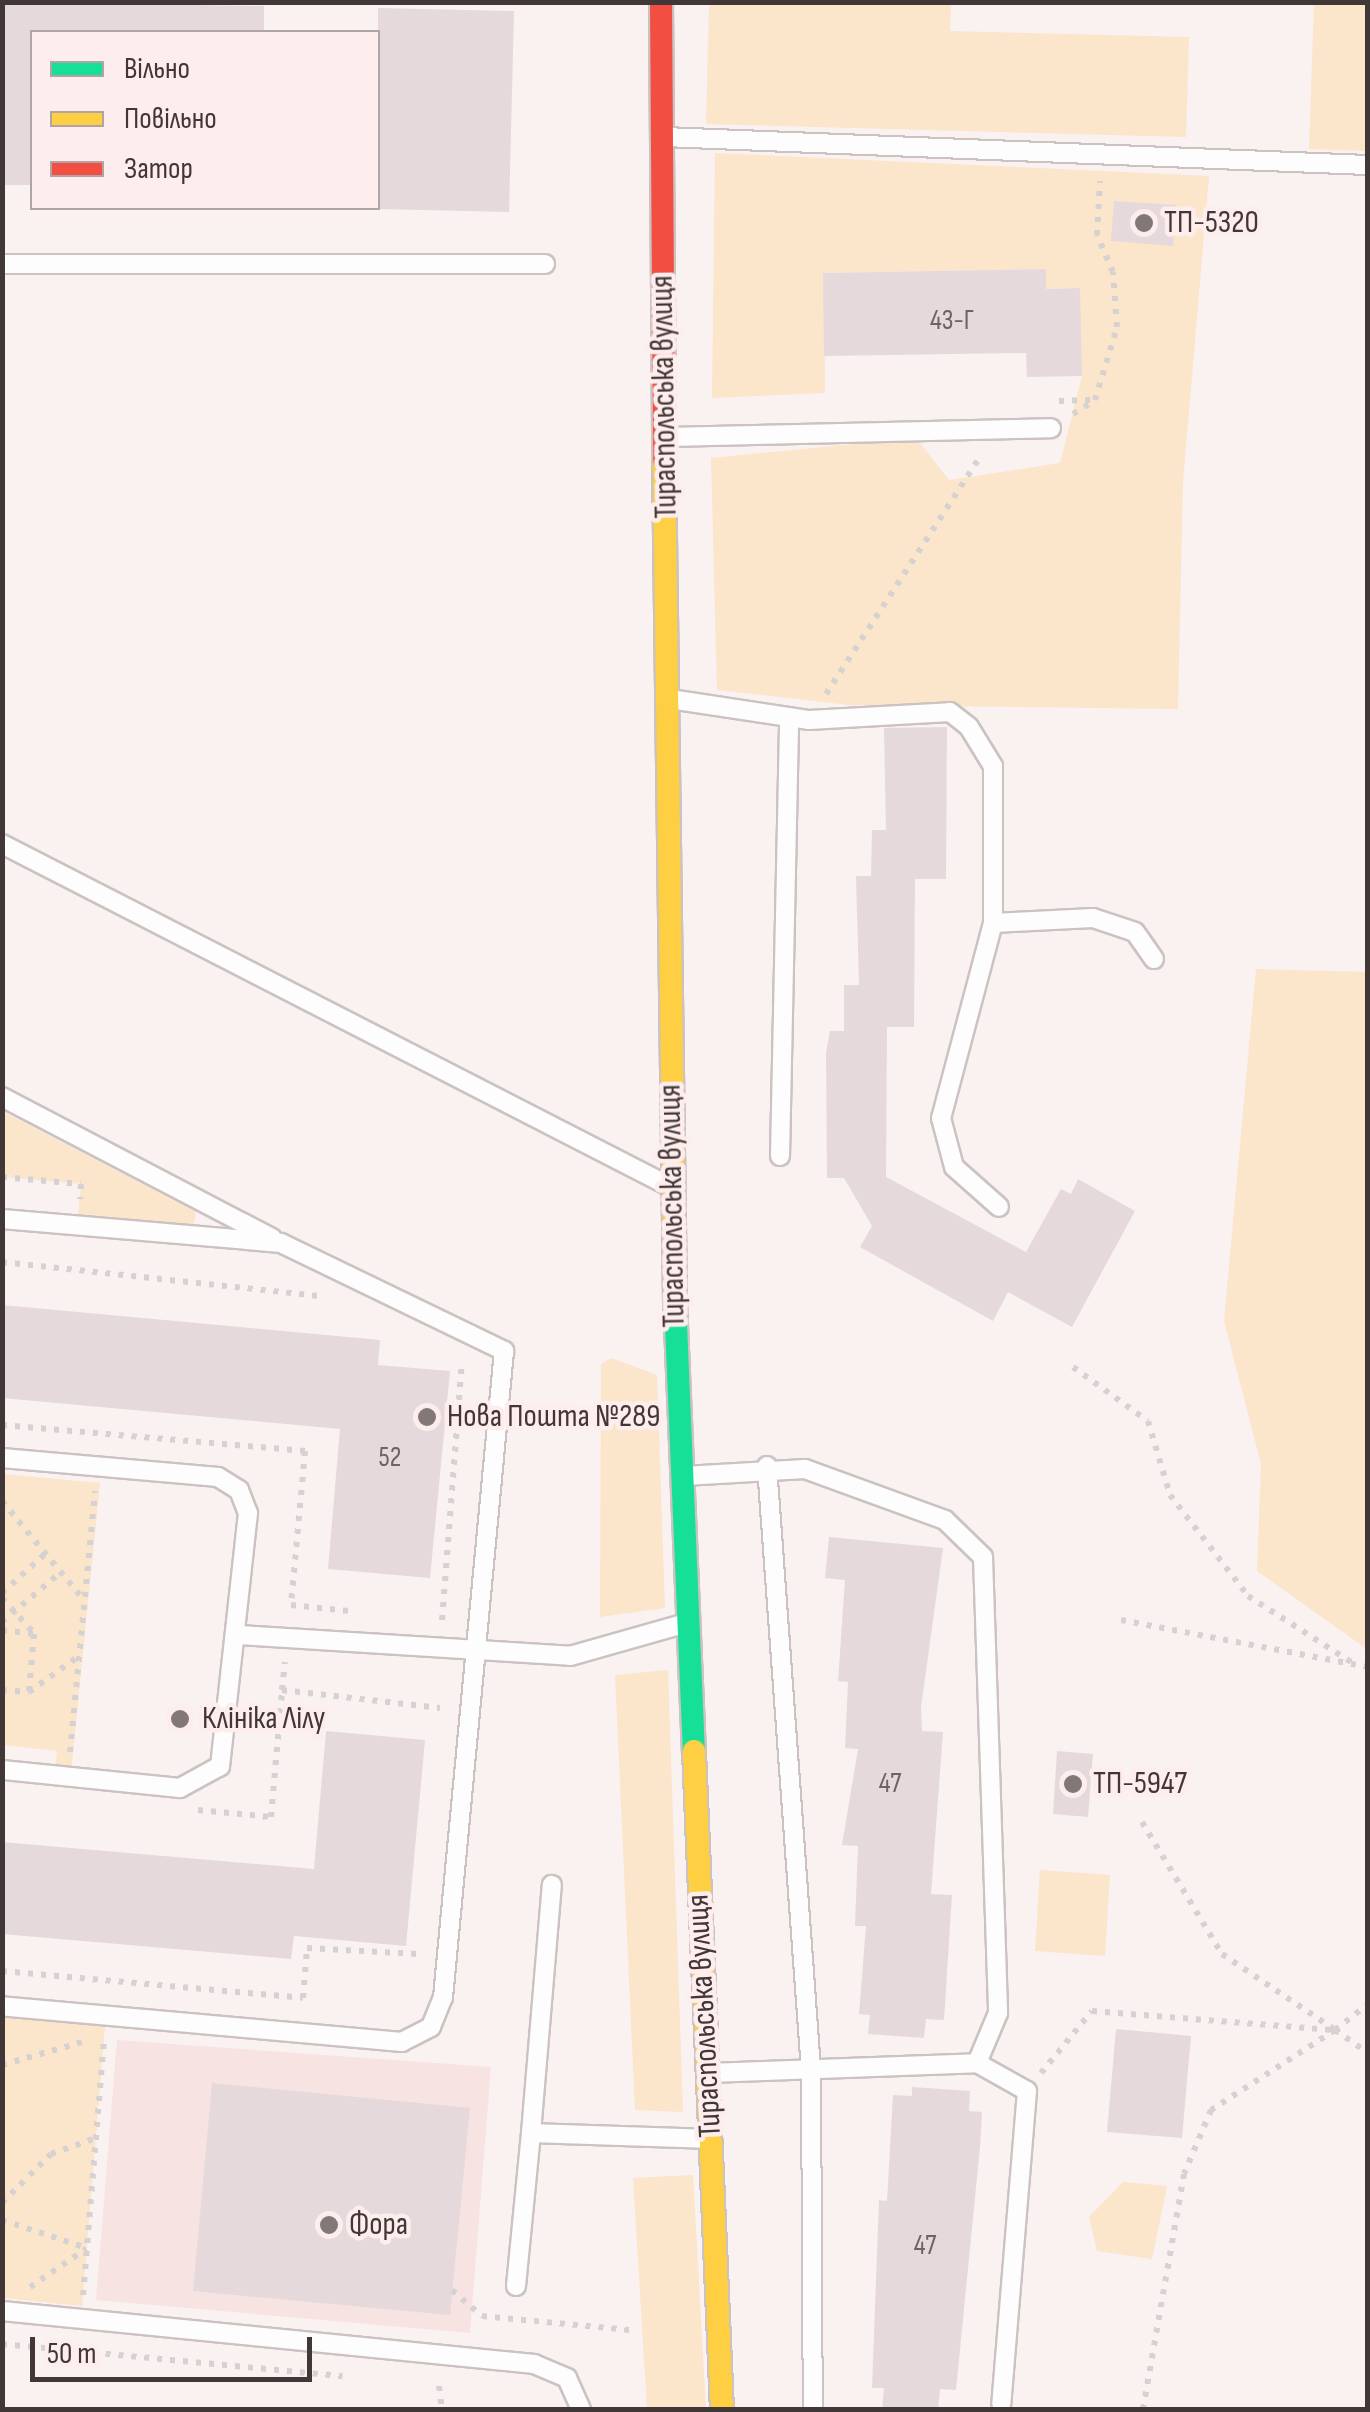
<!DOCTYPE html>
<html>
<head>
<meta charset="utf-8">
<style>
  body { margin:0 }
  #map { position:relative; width:1370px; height:2412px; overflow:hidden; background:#faf1f1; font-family:"Sofia Sans Condensed",sans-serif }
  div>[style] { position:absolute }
  .built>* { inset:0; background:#f7e3e2 }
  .green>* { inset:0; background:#fbe5cb }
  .building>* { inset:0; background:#e5d9dc }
  .path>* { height:6px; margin-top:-3px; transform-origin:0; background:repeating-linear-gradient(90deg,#d6d2d2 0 5px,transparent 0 13px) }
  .roads { filter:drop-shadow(2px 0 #cbc2c1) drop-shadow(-2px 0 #cbc2c1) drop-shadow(0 2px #cbc2c1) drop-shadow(0 -2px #cbc2c1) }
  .lane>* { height:18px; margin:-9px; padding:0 9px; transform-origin:9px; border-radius:9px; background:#fefdfd }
  .fast>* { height:22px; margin:-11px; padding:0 11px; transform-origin:11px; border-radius:11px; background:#16e098 }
  .slow>* { height:22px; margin:-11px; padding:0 11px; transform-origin:11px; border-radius:11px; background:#ffcf43 }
  .jam>* { height:22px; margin:-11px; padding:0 11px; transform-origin:11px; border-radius:11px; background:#f24e42 }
  .dots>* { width:28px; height:28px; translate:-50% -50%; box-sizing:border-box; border:5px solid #feeded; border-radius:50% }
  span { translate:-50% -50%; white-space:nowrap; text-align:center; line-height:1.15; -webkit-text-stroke:9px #feeded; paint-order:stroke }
  .number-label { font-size:28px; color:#6e6363 }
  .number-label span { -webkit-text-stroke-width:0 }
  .poi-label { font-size:32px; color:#413736 }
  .left { translate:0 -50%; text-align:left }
  .street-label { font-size:32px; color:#413736 }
  .frame { position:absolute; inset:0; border:5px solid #413736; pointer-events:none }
  .legend { position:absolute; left:30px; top:30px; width:350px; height:180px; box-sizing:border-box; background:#feeded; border:2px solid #b2a4a4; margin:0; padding:12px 18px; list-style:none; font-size:30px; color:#413736 }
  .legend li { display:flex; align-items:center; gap:20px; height:50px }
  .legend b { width:50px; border:2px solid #b2a4a4 }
  .scale { position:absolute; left:30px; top:2337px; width:282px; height:45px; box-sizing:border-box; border:5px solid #413736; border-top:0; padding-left:12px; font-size:30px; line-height:35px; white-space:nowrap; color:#413736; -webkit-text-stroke:8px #feeded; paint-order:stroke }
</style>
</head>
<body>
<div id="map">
  <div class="built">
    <div style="clip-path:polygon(117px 2040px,491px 2067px,470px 2333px,96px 2300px)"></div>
  </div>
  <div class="green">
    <div style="clip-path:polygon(709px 3px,951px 3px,950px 31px,1189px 37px,1186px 137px,706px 124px)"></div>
    <div style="clip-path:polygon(1314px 3px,1367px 3px,1367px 151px,1309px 149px)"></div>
    <div style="clip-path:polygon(715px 153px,1209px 176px,1183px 482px,1178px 709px,849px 705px,717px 690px,711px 458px,916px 438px,949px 480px,1060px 463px,1082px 376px,1079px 288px,1046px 289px,1046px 269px,824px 273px,825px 393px,712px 398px)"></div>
    <div style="clip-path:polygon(1256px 969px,1367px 972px,1367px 1649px,1257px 1571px,1261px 1464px,1224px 1321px)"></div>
    <div style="clip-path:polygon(2px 1111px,196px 1212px,193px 1227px,78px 1216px,81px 1184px,3px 1177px)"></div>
    <div style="clip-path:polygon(611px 1358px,657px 1375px,665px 1608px,600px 1617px,601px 1364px)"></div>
    <div style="clip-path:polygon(2px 1474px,100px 1483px,71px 1772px,55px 1769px,57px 1751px,3px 1745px)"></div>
    <div style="clip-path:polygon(668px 1670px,683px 2112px,635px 2110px,615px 1675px)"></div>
    <div style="clip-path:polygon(1040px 1870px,1110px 1875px,1105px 1956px,1035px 1951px)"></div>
    <div style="clip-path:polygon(3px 2017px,105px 2026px,82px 2306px,3px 2298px)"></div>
    <div style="clip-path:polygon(693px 2175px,706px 2409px,647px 2409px,633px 2178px)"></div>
    <div style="clip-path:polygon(1123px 2182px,1167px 2186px,1152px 2259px,1097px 2251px,1089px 2217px)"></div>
  </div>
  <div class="building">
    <div style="clip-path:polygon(2px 2px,264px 6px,264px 32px,32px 32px,32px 185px,2px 185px)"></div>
    <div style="clip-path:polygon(378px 8px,514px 11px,509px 212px,378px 209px)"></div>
    <div style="clip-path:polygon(1114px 201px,1176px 205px,1173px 246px,1111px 241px)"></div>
    <div style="clip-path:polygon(1046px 269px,1046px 289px,1080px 288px,1082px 376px,1027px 377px,1026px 353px,824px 356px,823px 273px)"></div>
    <div style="clip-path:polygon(947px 727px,946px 879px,915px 879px,914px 1027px,887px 1027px,886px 1177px,1026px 1252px,1061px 1189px,1071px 1194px,1078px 1179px,1135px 1211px,1072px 1327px,1008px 1292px,993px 1321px,860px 1247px,872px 1226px,844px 1178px,827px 1178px,826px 1052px,830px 1031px,844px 1031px,844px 985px,859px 985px,856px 876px,871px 876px,872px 830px,886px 830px,884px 728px)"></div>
    <div style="clip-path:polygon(2px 1305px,380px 1340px,378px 1365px,450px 1371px,430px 1578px,328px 1569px,340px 1429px,2px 1398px)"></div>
    <div style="clip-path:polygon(829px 1537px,943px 1548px,921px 1707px,922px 1731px,943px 1732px,931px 1894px,952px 1895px,944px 2020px,926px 2019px,924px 2038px,868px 2034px,870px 2015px,859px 2014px,866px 1926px,855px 1926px,858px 1846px,842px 1845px,858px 1749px,845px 1748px,848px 1682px,838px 1681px,845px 1580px,825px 1578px)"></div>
    <div style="clip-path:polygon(326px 1731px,425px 1740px,406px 1946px,294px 1936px,291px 1959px,2px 1934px,2px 1842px,314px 1869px)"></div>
    <div style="clip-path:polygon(1057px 1751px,1093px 1754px,1088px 1817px,1053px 1814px)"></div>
    <div style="clip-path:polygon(1116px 2029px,1191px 2036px,1182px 2138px,1107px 2132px)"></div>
    <div style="clip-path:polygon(212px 2083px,470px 2108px,450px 2315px,193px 2291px)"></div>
    <div style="clip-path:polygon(912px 2087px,970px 2091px,969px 2111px,982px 2112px,980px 2147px,956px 2390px,940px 2389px,938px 2410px,882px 2410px,884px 2388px,872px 2388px,879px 2200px,887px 2201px,893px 2095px,912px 2096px)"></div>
  </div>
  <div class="path">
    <div style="left:1059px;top:401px;width:36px;rotate:-2deg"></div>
    <div style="left:1073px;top:414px;width:26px;rotate:-32deg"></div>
    <div style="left:1095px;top:400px;width:76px;rotate:-73.2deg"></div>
    <div style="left:1117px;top:327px;width:55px;rotate:-94.2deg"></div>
    <div style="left:1113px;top:272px;width:40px;rotate:-113.4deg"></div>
    <div style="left:1097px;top:235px;width:54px;rotate:-86.8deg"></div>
    <div style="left:826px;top:694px;width:283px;rotate:-57deg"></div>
    <div style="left:2px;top:1177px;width:79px;rotate:5.1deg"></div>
    <div style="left:81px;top:1184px;width:15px;rotate:94deg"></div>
    <div style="left:2px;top:1262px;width:319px;rotate:6.1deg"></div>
    <div style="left:1073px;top:1367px;width:92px;rotate:35.8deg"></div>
    <div style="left:1148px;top:1421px;width:77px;rotate:73.4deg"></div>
    <div style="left:1170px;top:1495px;width:128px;rotate:52.3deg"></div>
    <div style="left:1248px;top:1596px;width:128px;rotate:32.6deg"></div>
    <div style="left:2px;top:1425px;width:304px;rotate:4.9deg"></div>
    <div style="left:305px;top:1451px;width:155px;rotate:95.2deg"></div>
    <div style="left:2px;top:1501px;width:127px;rotate:50.4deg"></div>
    <div style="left:2px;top:1593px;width:59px;rotate:-42.3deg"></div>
    <div style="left:2px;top:1598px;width:47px;rotate:47.6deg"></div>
    <div style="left:291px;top:1605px;width:58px;rotate:5.9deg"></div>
    <div style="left:442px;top:1620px;width:259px;rotate:-85.6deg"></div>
    <div style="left:1121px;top:1620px;width:251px;rotate:10.8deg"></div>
    <div style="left:2px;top:1622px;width:77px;rotate:-40.3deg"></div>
    <div style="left:2px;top:1630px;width:32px;rotate:7deg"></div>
    <div style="left:34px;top:1634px;width:58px;rotate:94.9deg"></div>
    <div style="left:2px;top:1690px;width:27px;rotate:4deg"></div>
    <div style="left:29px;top:1692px;width:62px;rotate:-35.8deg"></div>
    <div style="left:282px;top:1690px;width:28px;rotate:-84deg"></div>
    <div style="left:70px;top:1752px;width:262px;rotate:-84.5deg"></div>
    <div style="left:198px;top:1810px;width:73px;rotate:5.5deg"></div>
    <div style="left:271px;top:1817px;width:127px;rotate:-85deg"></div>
    <div style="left:282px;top:1690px;width:159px;rotate:6.5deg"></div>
    <div style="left:1142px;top:1822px;width:154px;rotate:58.8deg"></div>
    <div style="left:1222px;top:1954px;width:136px;rotate:33.9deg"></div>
    <div style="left:1335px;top:2030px;width:148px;rotate:147.2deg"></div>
    <div style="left:1211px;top:2110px;width:69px;rotate:112.9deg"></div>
    <div style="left:1184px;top:2174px;width:240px;rotate:99.9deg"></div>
    <div style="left:2px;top:1971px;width:302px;rotate:5.1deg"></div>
    <div style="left:303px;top:1998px;width:50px;rotate:-85.4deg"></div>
    <div style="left:307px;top:1948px;width:111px;rotate:3.1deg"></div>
    <div style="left:1335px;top:2030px;width:42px;rotate:-38.2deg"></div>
    <div style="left:2px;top:2065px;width:84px;rotate:-15.9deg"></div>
    <div style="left:1041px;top:2073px;width:80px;rotate:-50.6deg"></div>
    <div style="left:1092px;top:2011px;width:244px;rotate:4.5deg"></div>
    <div style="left:1335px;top:2030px;width:40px;rotate:34.9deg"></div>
    <div style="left:2px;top:2203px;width:69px;rotate:-45deg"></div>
    <div style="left:51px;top:2154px;width:48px;rotate:-19.6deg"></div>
    <div style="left:2px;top:2220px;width:89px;rotate:18.2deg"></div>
    <div style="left:30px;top:2287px;width:68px;rotate:-34.2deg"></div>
    <div style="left:452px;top:2290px;width:40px;rotate:41deg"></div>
    <div style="left:482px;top:2316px;width:148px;rotate:5.4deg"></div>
    <div style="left:83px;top:2295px;width:258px;rotate:-85.3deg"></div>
    <div style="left:2px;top:2344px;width:342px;rotate:5.4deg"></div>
    <div style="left:439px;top:2386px;width:24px;rotate:83deg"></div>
  </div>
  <div class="roads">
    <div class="lane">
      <div style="left:664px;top:137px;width:705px;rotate:2.28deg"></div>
      <div style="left:2px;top:264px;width:543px"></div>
      <div style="left:666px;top:437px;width:385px;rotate:-1.3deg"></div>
      <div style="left:670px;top:699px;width:141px;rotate:8.6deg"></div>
      <div style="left:809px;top:720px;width:141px;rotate:-3.2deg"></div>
      <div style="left:950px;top:712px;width:24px;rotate:38deg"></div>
      <div style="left:969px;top:727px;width:46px;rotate:58.4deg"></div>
      <div style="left:993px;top:766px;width:157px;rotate:90deg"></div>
      <div style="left:993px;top:923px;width:202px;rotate:104.9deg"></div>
      <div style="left:941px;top:1118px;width:51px;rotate:75.1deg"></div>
      <div style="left:954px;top:1167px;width:60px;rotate:41.6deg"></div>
      <div style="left:2px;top:844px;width:745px;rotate:27.15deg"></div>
      <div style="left:993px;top:923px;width:100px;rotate:-2.9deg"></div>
      <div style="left:1093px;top:918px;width:44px;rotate:18.4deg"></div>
      <div style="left:1135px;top:932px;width:33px;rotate:55deg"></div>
      <div style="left:2px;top:1097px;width:305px;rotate:27.6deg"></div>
      <div style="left:780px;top:1156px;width:439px;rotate:-88.8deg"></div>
      <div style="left:2px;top:1219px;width:280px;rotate:4.9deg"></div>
      <div style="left:281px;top:1243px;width:248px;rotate:25.8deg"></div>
      <div style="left:504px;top:1351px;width:649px;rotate:95.39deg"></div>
      <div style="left:443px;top:1997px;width:32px;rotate:112deg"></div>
      <div style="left:431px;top:2027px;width:33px;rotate:153deg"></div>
      <div style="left:402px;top:2042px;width:402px;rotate:-174.9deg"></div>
      <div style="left:2px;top:1458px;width:217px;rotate:5deg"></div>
      <div style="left:218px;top:1477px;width:25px;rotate:32deg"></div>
      <div style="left:239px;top:1490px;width:25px;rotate:69deg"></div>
      <div style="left:248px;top:1513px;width:255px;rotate:96.3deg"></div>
      <div style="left:220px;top:1766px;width:46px;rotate:151.2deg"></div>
      <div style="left:180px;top:1788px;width:179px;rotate:-174.2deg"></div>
      <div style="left:767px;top:1466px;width:605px;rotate:85.83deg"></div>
      <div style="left:811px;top:2069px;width:341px;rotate:89.7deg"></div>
      <div style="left:684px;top:1476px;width:121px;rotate:-3.3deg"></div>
      <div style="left:805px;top:1469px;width:149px;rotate:20deg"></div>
      <div style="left:945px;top:1520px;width:53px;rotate:44.2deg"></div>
      <div style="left:983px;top:1557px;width:456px;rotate:88.1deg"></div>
      <div style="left:998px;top:2013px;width:54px;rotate:112.8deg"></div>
      <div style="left:239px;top:1635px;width:332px;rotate:3.6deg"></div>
      <div style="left:570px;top:1656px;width:122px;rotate:-15.8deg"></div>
      <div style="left:709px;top:2073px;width:268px;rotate:-2.1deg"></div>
      <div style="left:977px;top:2063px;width:57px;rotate:29.2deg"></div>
      <div style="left:1027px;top:2091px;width:314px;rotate:94.7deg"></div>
      <div style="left:531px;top:2133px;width:249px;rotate:-85.2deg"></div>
      <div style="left:516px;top:2286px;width:154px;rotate:-84.4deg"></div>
      <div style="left:531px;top:2133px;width:180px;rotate:1.9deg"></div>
      <div style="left:2px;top:2311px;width:535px;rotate:5.69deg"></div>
      <div style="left:534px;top:2364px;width:36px;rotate:23deg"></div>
      <div style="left:567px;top:2378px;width:35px;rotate:66deg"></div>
    </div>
    <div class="fast">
      <div style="left:675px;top:1301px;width:450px;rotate:87.6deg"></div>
    </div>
    <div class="slow">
      <div style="left:664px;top:460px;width:841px;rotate:89.25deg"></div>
      <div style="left:694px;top:1751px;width:660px;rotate:87.57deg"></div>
    </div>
    <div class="jam">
      <div style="left:661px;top:2px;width:458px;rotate:89.6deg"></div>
    </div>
  </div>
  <div class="dots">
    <div style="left:1144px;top:223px;background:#827877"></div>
    <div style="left:427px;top:1417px;background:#827877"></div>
    <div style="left:180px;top:1719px;background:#827877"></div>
    <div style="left:1073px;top:1784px;background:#827877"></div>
    <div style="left:329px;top:2225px;background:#827877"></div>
  </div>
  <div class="number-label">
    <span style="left:952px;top:321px">43-Г</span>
    <span style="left:390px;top:1458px">52</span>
    <span style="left:890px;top:1784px">47</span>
    <span style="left:925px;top:2246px">47</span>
  </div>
  <div class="poi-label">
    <span class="left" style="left:1164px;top:223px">ТП-5320</span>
    <span class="left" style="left:447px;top:1417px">Нова Пошта №289</span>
    <span class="left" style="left:202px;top:1719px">Клініка Лілу</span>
    <span class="left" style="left:1093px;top:1784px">ТП-5947</span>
    <span class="left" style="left:349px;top:2225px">Фора</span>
  </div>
  <div class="street-label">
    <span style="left:665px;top:397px;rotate:-91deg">Тираспольська вулиця</span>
    <span style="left:673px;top:1206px;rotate:-91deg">Тираспольська вулиця</span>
    <span style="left:705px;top:2016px;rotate:-93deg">Тираспольська вулиця</span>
  </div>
  <div class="frame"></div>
  <ul class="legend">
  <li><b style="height:12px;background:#16e098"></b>Вільно</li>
  <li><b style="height:12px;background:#ffcf43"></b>Повільно</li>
  <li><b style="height:12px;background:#f24e42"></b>Затор</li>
  </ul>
  <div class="scale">50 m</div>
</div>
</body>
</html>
